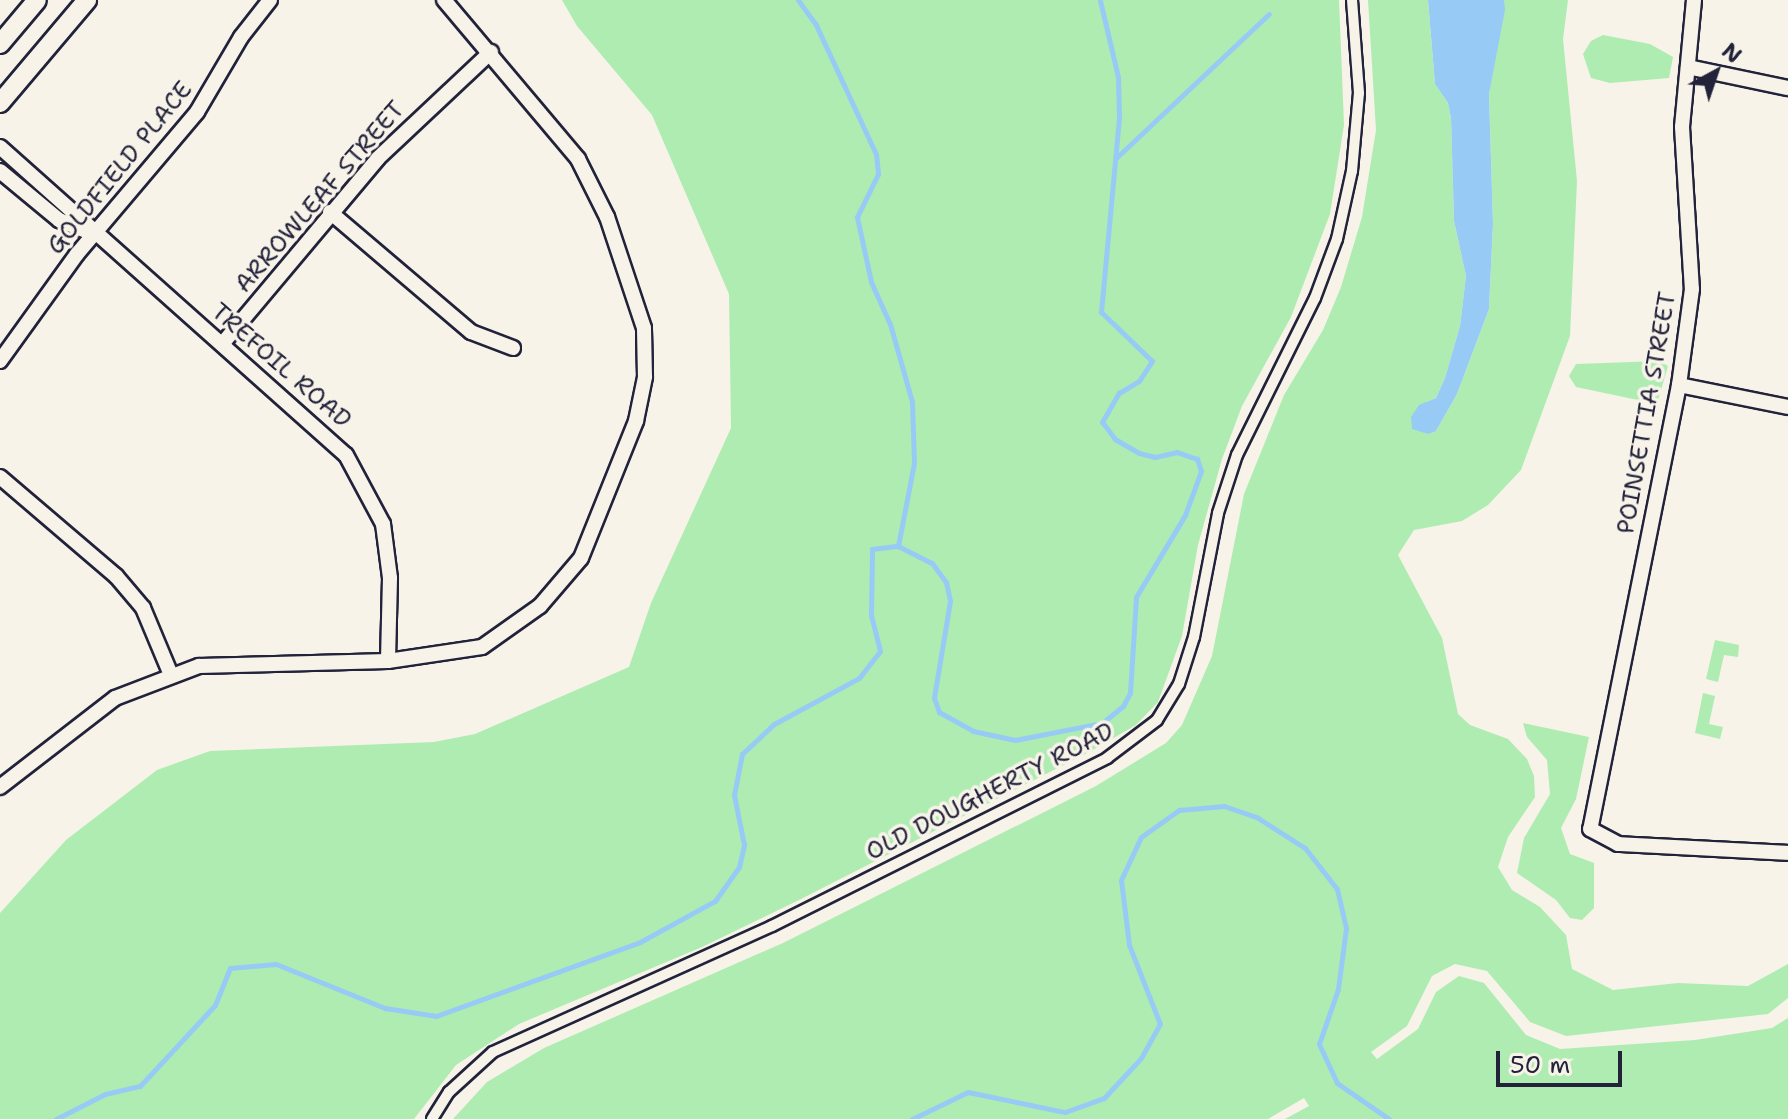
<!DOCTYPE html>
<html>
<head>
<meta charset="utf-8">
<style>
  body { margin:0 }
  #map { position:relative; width:1788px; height:1119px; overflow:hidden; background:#f7f3e8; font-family:"Shantell Sans",sans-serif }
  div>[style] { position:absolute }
  .green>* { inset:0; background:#aeecb2 }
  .water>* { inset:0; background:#97cbf5 }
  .stream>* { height:5px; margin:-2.5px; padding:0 2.5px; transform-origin:2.5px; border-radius:2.5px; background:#97cbf5 }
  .roads { filter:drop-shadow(2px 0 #22223b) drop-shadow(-2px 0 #22223b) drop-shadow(0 2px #22223b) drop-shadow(0 -2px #22223b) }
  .pedestrian>* { height:10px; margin:-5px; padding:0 5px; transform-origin:5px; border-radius:5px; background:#f7f3e8 }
  .minor>* { height:14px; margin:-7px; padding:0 7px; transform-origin:7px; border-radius:7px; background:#f7f3e8 }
  .secondary>* { height:18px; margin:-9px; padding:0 9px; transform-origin:9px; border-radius:9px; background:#f7f3e8 }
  span { translate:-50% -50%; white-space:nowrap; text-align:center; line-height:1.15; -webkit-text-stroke:7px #f7f3e8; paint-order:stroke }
  .street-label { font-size:24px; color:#22223b }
  .north { position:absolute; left:1676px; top:32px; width:80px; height:80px; -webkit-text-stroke:6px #f7f3e8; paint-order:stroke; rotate:40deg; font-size:22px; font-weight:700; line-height:32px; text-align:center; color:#22223b }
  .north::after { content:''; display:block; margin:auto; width:28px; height:36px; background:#22223b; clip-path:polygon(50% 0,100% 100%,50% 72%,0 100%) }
  .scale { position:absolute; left:1496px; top:1051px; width:126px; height:36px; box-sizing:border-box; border:4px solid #22223b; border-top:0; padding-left:10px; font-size:24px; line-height:28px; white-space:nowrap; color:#22223b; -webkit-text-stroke:6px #f7f3e8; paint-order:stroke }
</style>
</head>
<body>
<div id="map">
  <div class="green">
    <div style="clip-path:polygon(562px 0,1339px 0,1344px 125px,1330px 214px,1291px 317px,1242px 406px,1222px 459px,1198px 545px,1182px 636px,1158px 702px,1136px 725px,1091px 751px,801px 899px,702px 947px,519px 1024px,456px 1065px,414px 1119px,0 1119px,0 913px,66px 840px,157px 770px,210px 751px,434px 742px,475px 734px,629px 667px,651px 603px,731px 428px,729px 294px,652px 115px,577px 26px)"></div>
    <div style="clip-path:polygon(1368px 0,1428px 0,1435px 84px,1448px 103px,1451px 118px,1454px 221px,1466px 276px,1460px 326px,1445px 378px,1436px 398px,1426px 402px,1436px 431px,1457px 394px,1489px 309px,1493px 224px,1489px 94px,1504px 0,1568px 0,1563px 39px,1577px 181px,1570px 336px,1521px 470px,1488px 505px,1462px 521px,1414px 530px,1398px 555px,1442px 638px,1458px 714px,1470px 725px,1508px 739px,1527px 759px,1534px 776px,1535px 797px,1508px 837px,1498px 867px,1512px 890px,1540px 907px,1566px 935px,1572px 969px,1613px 990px,1678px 983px,1748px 986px,1788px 964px,1788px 998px,1768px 1014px,1566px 1036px,1530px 1022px,1487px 971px,1455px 964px,1432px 976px,1407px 1026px,1371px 1052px,1377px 1059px,1418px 1029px,1436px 992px,1459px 976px,1484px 983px,1526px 1035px,1560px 1049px,1695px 1040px,1772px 1028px,1788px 1018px,1788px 1119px,1285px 1119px,1309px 1106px,1304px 1098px,1268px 1119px,453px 1119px,487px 1082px,544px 1048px,783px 943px,1096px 786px,1166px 743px,1182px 725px,1212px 656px,1244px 494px,1284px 395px,1323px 330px,1341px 287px,1362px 217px,1376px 130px)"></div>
    <div style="clip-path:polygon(1603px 35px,1650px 44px,1673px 57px,1669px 78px,1610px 83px,1591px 78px,1583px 54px,1591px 41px)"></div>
    <div style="clip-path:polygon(1659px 361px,1668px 366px,1657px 404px,1576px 387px,1569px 376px,1576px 364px)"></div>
    <div style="clip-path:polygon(1715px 640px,1739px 645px,1738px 657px,1724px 655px,1718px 682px,1706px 679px)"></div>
    <div style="clip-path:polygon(1703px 693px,1715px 696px,1709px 724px,1723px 727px,1720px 739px,1695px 733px)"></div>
    <div style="clip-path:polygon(1523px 723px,1589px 737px,1576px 799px,1561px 828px,1570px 854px,1594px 863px,1594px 908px,1582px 920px,1570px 918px,1556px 900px,1517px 873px,1524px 838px,1550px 794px,1547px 760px,1527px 737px)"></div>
  </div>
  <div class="water">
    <div style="clip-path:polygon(1428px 0,1504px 0,1505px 10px,1489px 94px,1493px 224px,1489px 309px,1457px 394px,1436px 431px,1428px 434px,1412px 429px,1411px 417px,1419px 405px,1436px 398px,1445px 378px,1460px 326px,1466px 276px,1454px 221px,1451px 118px,1448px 103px,1435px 84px)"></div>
  </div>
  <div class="stream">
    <div style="left:798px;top:0;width:31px;rotate:54deg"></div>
    <div style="left:816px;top:25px;width:142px;rotate:65.1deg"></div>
    <div style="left:876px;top:154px;width:20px;rotate:84deg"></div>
    <div style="left:878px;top:174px;width:48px;rotate:116deg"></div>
    <div style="left:857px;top:217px;width:66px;rotate:77.8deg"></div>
    <div style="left:871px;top:282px;width:46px;rotate:65.7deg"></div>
    <div style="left:890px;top:324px;width:81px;rotate:74.2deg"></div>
    <div style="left:912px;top:402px;width:61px;rotate:88.1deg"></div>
    <div style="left:914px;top:463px;width:85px;rotate:100.9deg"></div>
    <div style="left:1116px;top:158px;width:210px;rotate:-43.3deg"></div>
    <div style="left:56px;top:1119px;width:55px;rotate:-27deg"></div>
    <div style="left:105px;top:1094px;width:36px;rotate:-13deg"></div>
    <div style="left:140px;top:1086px;width:110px;rotate:-47.2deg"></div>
    <div style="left:215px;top:1005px;width:40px;rotate:-68deg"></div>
    <div style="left:230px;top:968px;width:46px;rotate:-5deg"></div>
    <div style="left:276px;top:964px;width:118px;rotate:22deg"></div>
    <div style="left:385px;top:1008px;width:52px;rotate:8.9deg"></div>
    <div style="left:436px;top:1016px;width:217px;rotate:-19.9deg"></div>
    <div style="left:640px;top:942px;width:85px;rotate:-28.7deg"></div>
    <div style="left:715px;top:901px;width:42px;rotate:-54.8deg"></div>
    <div style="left:739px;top:867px;width:23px;rotate:-77deg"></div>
    <div style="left:744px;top:845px;width:51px;rotate:-101.3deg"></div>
    <div style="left:734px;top:795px;width:42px;rotate:-79deg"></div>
    <div style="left:742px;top:754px;width:44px;rotate:-43.2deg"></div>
    <div style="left:774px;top:724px;width:97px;rotate:-28.4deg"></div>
    <div style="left:859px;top:678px;width:34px;rotate:-52deg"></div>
    <div style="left:880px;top:651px;width:37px;rotate:-104deg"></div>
    <div style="left:871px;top:615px;width:66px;rotate:-89.1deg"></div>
    <div style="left:872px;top:549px;width:26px;rotate:-7deg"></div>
    <div style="left:898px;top:546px;width:38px;rotate:27deg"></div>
    <div style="left:932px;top:563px;width:24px;rotate:54deg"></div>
    <div style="left:946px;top:582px;width:19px;rotate:78deg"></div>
    <div style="left:950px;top:601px;width:98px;rotate:99.4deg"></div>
    <div style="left:934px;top:698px;width:15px;rotate:70deg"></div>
    <div style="left:939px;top:712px;width:39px;rotate:29deg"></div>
    <div style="left:973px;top:731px;width:43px;rotate:12.1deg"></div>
    <div style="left:1015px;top:740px;width:89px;rotate:-11.1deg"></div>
    <div style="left:1102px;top:723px;width:27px;rotate:-39deg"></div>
    <div style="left:1123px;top:706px;width:15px;rotate:-62deg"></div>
    <div style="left:1130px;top:693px;width:96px;rotate:-86.4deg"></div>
    <div style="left:1136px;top:597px;width:96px;rotate:-59.1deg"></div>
    <div style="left:1185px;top:515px;width:47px;rotate:-70deg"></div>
    <div style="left:1201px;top:471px;width:13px;rotate:-108deg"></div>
    <div style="left:1197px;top:459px;width:21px;rotate:-161deg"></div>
    <div style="left:1177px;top:452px;width:23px;rotate:167deg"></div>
    <div style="left:1155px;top:457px;width:16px;rotate:-166deg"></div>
    <div style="left:1139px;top:453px;width:28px;rotate:-150deg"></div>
    <div style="left:1115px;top:439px;width:21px;rotate:-127deg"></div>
    <div style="left:1102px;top:422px;width:34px;rotate:-60deg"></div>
    <div style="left:1119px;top:393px;width:23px;rotate:-31deg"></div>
    <div style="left:1139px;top:381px;width:24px;rotate:-57deg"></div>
    <div style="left:1152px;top:361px;width:71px;rotate:-136.1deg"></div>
    <div style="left:1101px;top:312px;width:196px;rotate:-84.7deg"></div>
    <div style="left:1119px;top:117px;width:40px;rotate:-91.4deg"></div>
    <div style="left:1118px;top:77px;width:79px;rotate:-103.2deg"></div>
    <div style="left:912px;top:1119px;width:62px;rotate:-25.7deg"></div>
    <div style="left:968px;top:1092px;width:99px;rotate:11.7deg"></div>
    <div style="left:1065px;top:1112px;width:41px;rotate:-19.7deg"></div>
    <div style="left:1104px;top:1098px;width:54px;rotate:-47.2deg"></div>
    <div style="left:1141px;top:1058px;width:39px;rotate:-61deg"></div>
    <div style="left:1160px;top:1024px;width:85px;rotate:-111.4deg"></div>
    <div style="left:1129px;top:945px;width:65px;rotate:-97deg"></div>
    <div style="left:1121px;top:880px;width:47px;rotate:-65.1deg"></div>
    <div style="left:1141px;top:837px;width:47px;rotate:-35.4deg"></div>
    <div style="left:1179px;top:810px;width:45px;rotate:-5.1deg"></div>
    <div style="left:1224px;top:806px;width:36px;rotate:19deg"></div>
    <div style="left:1258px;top:818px;width:56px;rotate:32.6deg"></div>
    <div style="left:1305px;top:848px;width:52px;rotate:52deg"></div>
    <div style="left:1337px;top:889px;width:40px;rotate:77deg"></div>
    <div style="left:1346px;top:928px;width:62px;rotate:97.5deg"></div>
    <div style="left:1338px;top:989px;width:58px;rotate:109.1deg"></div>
    <div style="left:1319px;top:1044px;width:43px;rotate:65.2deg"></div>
    <div style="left:1337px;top:1083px;width:63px;rotate:34.7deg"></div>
  </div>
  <div class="roads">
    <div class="pedestrian">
      <div style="left:432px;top:1119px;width:32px;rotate:-58deg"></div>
      <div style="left:449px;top:1092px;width:59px;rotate:-42.3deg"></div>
      <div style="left:493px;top:1052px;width:306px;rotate:-24.3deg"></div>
      <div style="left:772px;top:926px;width:375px;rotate:-26.6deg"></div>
      <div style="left:1107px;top:758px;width:63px;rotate:-37.2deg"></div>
      <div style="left:1157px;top:720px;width:42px;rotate:-58.6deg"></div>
      <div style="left:1179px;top:684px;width:49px;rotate:-72.3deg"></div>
      <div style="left:1194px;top:637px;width:126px;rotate:-79deg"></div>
      <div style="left:1218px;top:513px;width:61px;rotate:-71.9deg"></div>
      <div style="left:1237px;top:455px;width:175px;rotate:-63.6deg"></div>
      <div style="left:1315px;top:298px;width:63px;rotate:-69.6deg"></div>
      <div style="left:1337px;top:239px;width:70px;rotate:-77.6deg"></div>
      <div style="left:1352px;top:171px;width:78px;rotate:-84.9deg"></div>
      <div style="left:1359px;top:93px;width:93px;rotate:-94.3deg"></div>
    </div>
    <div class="minor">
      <div style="left:1694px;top:0;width:128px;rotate:95.4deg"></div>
      <div style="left:1682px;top:127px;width:162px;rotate:86.5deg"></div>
      <div style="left:1692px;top:289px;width:97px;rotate:97.7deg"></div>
      <div style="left:1679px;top:385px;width:453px;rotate:101.3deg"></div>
      <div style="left:1590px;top:829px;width:32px;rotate:28deg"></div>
      <div style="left:1618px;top:844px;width:170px;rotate:3deg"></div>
      <div style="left:1688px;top:67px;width:102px;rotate:11.9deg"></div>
      <div style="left:0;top:147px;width:463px;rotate:41.7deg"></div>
      <div style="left:346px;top:455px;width:78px;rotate:61.8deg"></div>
      <div style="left:383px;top:524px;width:54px;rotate:82.6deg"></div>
      <div style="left:390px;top:578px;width:83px;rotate:91.4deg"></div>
      <div style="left:0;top:171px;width:77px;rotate:39.7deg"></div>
      <div style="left:59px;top:220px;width:32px;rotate:22deg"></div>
      <div style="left:330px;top:212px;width:185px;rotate:40.4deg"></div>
      <div style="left:471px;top:332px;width:45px;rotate:20.9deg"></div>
      <div style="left:223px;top:343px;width:241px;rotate:-50deg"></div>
      <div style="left:378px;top:158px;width:155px;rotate:-43.2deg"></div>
      <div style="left:0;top:361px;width:132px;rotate:-54.3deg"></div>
      <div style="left:77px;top:254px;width:186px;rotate:-49.8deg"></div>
      <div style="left:197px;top:112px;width:87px;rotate:-59.6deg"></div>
      <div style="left:241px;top:37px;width:47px;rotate:-51.9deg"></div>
      <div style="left:1679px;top:385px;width:111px;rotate:11.4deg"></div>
      <div style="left:0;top:477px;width:153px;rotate:40.5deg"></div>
      <div style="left:116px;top:576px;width:42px;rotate:49.8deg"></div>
      <div style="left:143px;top:608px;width:73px;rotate:67.3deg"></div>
      <div style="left:0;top:787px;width:145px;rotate:-37.7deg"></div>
      <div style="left:115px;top:698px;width:90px;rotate:-20.9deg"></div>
      <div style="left:199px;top:666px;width:189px;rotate:-1.5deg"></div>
      <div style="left:388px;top:661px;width:95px;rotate:-8.5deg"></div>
      <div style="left:482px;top:647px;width:71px;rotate:-35.3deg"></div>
      <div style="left:540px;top:606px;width:63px;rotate:-49.5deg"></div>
      <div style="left:581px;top:558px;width:148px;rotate:-68.1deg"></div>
      <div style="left:636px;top:421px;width:45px;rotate:-78.4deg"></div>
      <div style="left:645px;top:377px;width:49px;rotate:-91.2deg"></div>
      <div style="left:644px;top:328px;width:117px;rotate:-108.4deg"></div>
      <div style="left:607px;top:217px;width:65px;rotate:-116.6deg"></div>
      <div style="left:578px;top:159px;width:208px;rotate:-130.1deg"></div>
    </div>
    <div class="secondary">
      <div style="left:0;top:44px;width:57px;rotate:-49.9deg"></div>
      <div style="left:0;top:103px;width:135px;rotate:-49.8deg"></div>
    </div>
  </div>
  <div class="street-label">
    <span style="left:120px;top:168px;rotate:-51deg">GOLDFIELD PLACE</span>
    <span style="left:320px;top:197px;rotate:-49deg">ARROWLEAF STREET</span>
    <span style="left:281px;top:366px;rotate:41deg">TREFOIL ROAD</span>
    <span style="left:1647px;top:413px;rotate:-80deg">POINSETTIA STREET</span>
    <span style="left:990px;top:792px;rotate:-27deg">OLD DOUGHERTY ROAD</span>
  </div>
  <div class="north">N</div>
  <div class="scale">50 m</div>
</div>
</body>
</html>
